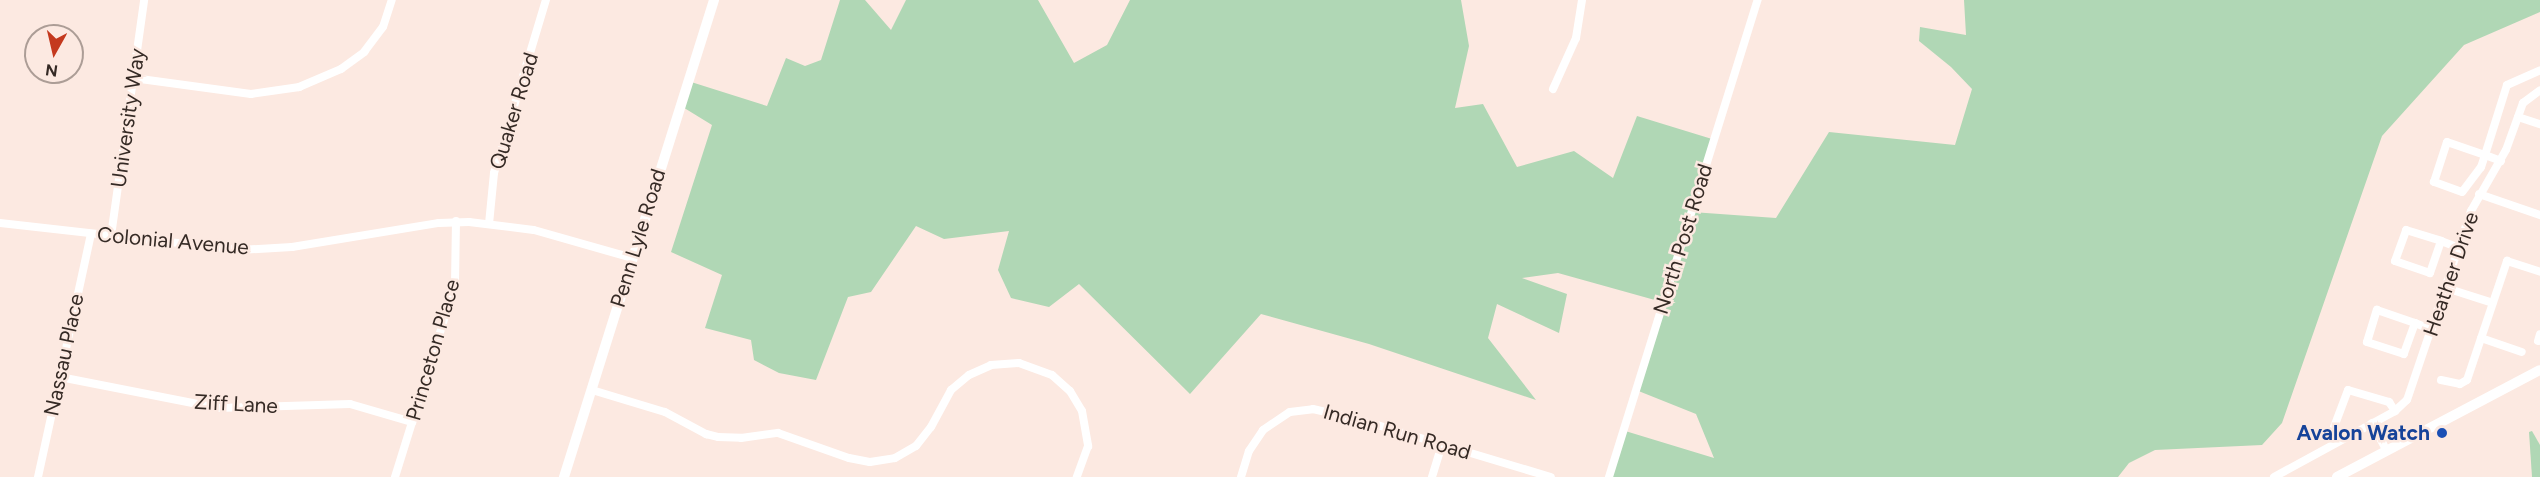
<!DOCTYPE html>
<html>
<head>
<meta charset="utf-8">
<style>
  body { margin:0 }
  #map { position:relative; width:2540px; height:477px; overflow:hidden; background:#fce9e1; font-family:Figtree,sans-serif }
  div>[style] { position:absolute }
  .green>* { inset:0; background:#b0d7b5 }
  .minor>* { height:8px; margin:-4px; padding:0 4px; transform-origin:4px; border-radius:4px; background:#fff }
  .tertiary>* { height:10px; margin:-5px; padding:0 5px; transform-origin:5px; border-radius:5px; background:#fff }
  .dots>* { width:16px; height:16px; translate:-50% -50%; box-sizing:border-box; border:3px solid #fce9e1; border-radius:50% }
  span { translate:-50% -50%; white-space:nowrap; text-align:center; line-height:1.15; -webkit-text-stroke:5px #fce9e1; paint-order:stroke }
  .street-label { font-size:21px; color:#352a25 }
  .transit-label { font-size:21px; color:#164399; font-weight:700 }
  .right { translate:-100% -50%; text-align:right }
  .north { position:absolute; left:24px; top:24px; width:60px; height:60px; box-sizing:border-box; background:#fce9e1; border:2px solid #ac9d96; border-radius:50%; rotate:188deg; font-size:16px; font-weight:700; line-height:24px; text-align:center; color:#352a25 }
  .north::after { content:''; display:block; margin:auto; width:21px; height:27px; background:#c4391e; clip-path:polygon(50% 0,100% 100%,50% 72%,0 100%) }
</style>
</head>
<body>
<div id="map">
  <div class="green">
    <div style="clip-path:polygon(840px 0,865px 0,891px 30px,906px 0,1038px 0,1074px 63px,1107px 45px,1130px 0,1461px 0,1469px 46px,1455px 108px,1483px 104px,1517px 167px,1574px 151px,1613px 178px,1637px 116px,1712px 139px,1692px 212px,1776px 218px,1829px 132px,1955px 145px,1972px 89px,1951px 67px,1919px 41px,1920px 27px,1966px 35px,1964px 0,2540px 0,2540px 12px,2464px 45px,2382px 136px,2282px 423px,2262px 445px,2155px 450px,2129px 463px,2118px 477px,1608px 477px,1622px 430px,1714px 458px,1696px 414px,1636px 390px,1662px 302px,1558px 273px,1522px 278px,1567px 294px,1559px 333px,1497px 304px,1488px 338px,1536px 400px,1369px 344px,1261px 314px,1190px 394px,1079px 284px,1049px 307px,1011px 298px,998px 270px,1009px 231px,944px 239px,916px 226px,871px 292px,848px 297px,816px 380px,779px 373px,754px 360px,751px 340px,705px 328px,722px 275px,671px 252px,712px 125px,681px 106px,688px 81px,767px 106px,786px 58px,805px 66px,821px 60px)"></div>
    <div style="clip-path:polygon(2532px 431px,2540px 445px,2540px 477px,2532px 477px,2529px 432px)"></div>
  </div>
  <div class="minor">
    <div style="left:133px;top:78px;width:119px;rotate:7.7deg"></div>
    <div style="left:251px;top:94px;width:49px;rotate:-8.3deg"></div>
    <div style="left:299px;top:87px;width:46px;rotate:-23.2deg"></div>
    <div style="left:341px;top:69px;width:29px;rotate:-36deg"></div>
    <div style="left:364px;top:52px;width:31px;rotate:-53deg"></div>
    <div style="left:383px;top:27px;width:28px;rotate:-72deg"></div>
    <div style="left:1553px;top:89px;width:56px;rotate:-65.7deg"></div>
    <div style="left:1576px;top:38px;width:38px;rotate:-81deg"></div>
    <div style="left:2518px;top:117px;width:23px;rotate:18deg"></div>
    <div style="left:2447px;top:142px;width:40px;rotate:18.9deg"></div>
    <div style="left:2485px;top:155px;width:13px;rotate:108deg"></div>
    <div style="left:2481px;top:167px;width:31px;rotate:127deg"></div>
    <div style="left:2462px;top:192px;width:30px;rotate:-160deg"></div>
    <div style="left:2434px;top:182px;width:42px;rotate:-72deg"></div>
    <div style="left:2501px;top:161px;width:17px;rotate:-159deg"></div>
    <div style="left:2485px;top:155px;width:73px;rotate:-72.6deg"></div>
    <div style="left:2507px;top:85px;width:36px;rotate:-24deg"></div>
    <div style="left:2479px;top:194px;width:65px;rotate:19deg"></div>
    <div style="left:0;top:223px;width:241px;rotate:6.4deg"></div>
    <div style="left:239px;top:250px;width:53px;rotate:-3.2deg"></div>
    <div style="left:292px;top:247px;width:149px;rotate:-9.3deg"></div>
    <div style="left:439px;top:223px;width:30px;rotate:-2deg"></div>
    <div style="left:469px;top:222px;width:65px;rotate:7deg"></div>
    <div style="left:534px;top:230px;width:102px;rotate:15.9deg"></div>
    <div style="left:489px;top:224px;width:51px;rotate:-84.4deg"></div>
    <div style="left:494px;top:173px;width:181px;rotate:-73.3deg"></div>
    <div style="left:2406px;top:230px;width:37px;rotate:17deg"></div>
    <div style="left:2441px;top:241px;width:34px;rotate:109deg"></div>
    <div style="left:2430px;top:273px;width:37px;rotate:-161deg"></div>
    <div style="left:2395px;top:261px;width:33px;rotate:-70deg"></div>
    <div style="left:111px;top:236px;width:238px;rotate:-82deg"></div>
    <div style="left:2441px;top:241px;width:19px;rotate:21deg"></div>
    <div style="left:2446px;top:288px;width:49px;rotate:17.7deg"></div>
    <div style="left:2377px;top:310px;width:40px;rotate:18.9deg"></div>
    <div style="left:2415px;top:323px;width:33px;rotate:110deg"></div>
    <div style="left:2404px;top:354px;width:39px;rotate:-162deg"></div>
    <div style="left:2367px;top:342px;width:34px;rotate:-73deg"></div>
    <div style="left:2415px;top:323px;width:18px;rotate:22deg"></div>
    <div style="left:2481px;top:338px;width:43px;rotate:18.9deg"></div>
    <div style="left:2538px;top:341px;width:7px;rotate:-74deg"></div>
    <div style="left:60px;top:377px;width:161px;rotate:11.1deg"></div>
    <div style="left:218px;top:408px;width:132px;rotate:-1.7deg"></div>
    <div style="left:350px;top:404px;width:65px;rotate:16.2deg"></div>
    <div style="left:2441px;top:380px;width:19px;rotate:12deg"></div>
    <div style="left:2460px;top:384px;width:8px;rotate:-30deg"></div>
    <div style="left:2467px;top:380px;width:126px;rotate:-71.4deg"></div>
    <div style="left:2507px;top:261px;width:35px;rotate:18deg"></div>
    <div style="left:592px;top:390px;width:76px;rotate:16.8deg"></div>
    <div style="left:665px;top:412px;width:47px;rotate:28.2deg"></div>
    <div style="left:706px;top:434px;width:12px;rotate:14deg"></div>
    <div style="left:718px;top:437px;width:23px;rotate:2deg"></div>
    <div style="left:741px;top:438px;width:37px;rotate:-8deg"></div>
    <div style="left:778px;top:433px;width:75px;rotate:19.4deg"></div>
    <div style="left:849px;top:458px;width:21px;rotate:11deg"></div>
    <div style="left:870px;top:462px;width:25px;rotate:-9deg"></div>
    <div style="left:895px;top:458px;width:24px;rotate:-30deg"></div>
    <div style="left:916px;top:446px;width:24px;rotate:-52deg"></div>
    <div style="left:931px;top:427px;width:42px;rotate:-61.6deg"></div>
    <div style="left:951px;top:390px;width:23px;rotate:-40deg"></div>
    <div style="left:969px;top:375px;width:24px;rotate:-24deg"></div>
    <div style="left:991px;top:365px;width:28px;rotate:-4deg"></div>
    <div style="left:1019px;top:363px;width:35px;rotate:20deg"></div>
    <div style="left:1052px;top:375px;width:24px;rotate:42deg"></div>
    <div style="left:1070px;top:391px;width:23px;rotate:59deg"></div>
    <div style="left:1082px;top:411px;width:36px;rotate:80deg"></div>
    <div style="left:1088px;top:446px;width:33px;rotate:110deg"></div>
    <div style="left:2372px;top:423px;width:32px;rotate:62deg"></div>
    <div style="left:2335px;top:443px;width:9px;rotate:-117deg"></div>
    <div style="left:2331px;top:435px;width:48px;rotate:-69.3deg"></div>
    <div style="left:2348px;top:390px;width:43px;rotate:16.3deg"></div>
    <div style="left:2389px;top:402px;width:11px;rotate:56deg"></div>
    <div style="left:38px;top:477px;width:249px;rotate:-77.7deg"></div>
    <div style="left:395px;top:477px;width:202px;rotate:-72.7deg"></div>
    <div style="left:455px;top:284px;width:63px;rotate:-89.1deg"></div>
    <div style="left:1241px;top:477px;width:27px;rotate:-73deg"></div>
    <div style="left:1249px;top:451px;width:25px;rotate:-56deg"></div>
    <div style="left:1263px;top:430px;width:32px;rotate:-34deg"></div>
    <div style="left:1290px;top:412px;width:23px;rotate:-7deg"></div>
    <div style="left:1313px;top:409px;width:52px;rotate:13.2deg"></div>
    <div style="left:1364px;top:421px;width:195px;rotate:16.7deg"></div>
    <div style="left:1432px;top:477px;width:34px;rotate:-73deg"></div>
    <div style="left:1609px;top:477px;width:500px;rotate:-72.7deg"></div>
    <div style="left:2274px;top:477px;width:138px;rotate:-28.6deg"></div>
    <div style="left:2395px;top:411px;width:16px;rotate:-43deg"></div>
    <div style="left:2407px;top:400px;width:200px;rotate:-71.3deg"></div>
    <div style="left:2471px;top:211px;width:70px;rotate:-60.2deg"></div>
    <div style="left:2506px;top:150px;width:50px;rotate:-70.1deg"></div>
    <div style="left:2523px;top:103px;width:21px;rotate:-37deg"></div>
  </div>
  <div class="tertiary">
    <div style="left:564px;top:477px;width:500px;rotate:-72.54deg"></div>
    <div style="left:2337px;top:477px;width:229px;rotate:-27.8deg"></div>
  </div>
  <div class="dots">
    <div style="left:2442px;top:433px;background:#1a4fb4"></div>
  </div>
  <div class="street-label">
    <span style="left:514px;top:111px;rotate:-73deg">Quaker Road</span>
    <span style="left:128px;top:118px;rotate:-82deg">University Way</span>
    <span style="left:638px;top:238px;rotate:-73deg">Penn Lyle Road</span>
    <span style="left:1683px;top:239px;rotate:-73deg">North Post Road</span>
    <span style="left:173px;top:241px;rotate:5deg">Colonial Avenue</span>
    <span style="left:2451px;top:274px;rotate:-71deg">Heather Drive</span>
    <span style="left:433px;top:350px;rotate:-74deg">Princeton Place</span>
    <span style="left:64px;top:355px;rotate:-78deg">Nassau Place</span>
    <span style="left:236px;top:404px;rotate:3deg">Ziff Lane</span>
    <span style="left:1397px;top:432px;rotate:16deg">Indian Run Road</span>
  </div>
  <div class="transit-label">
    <span class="right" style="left:2430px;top:433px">Avalon Watch</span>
  </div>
  <div class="north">N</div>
</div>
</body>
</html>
